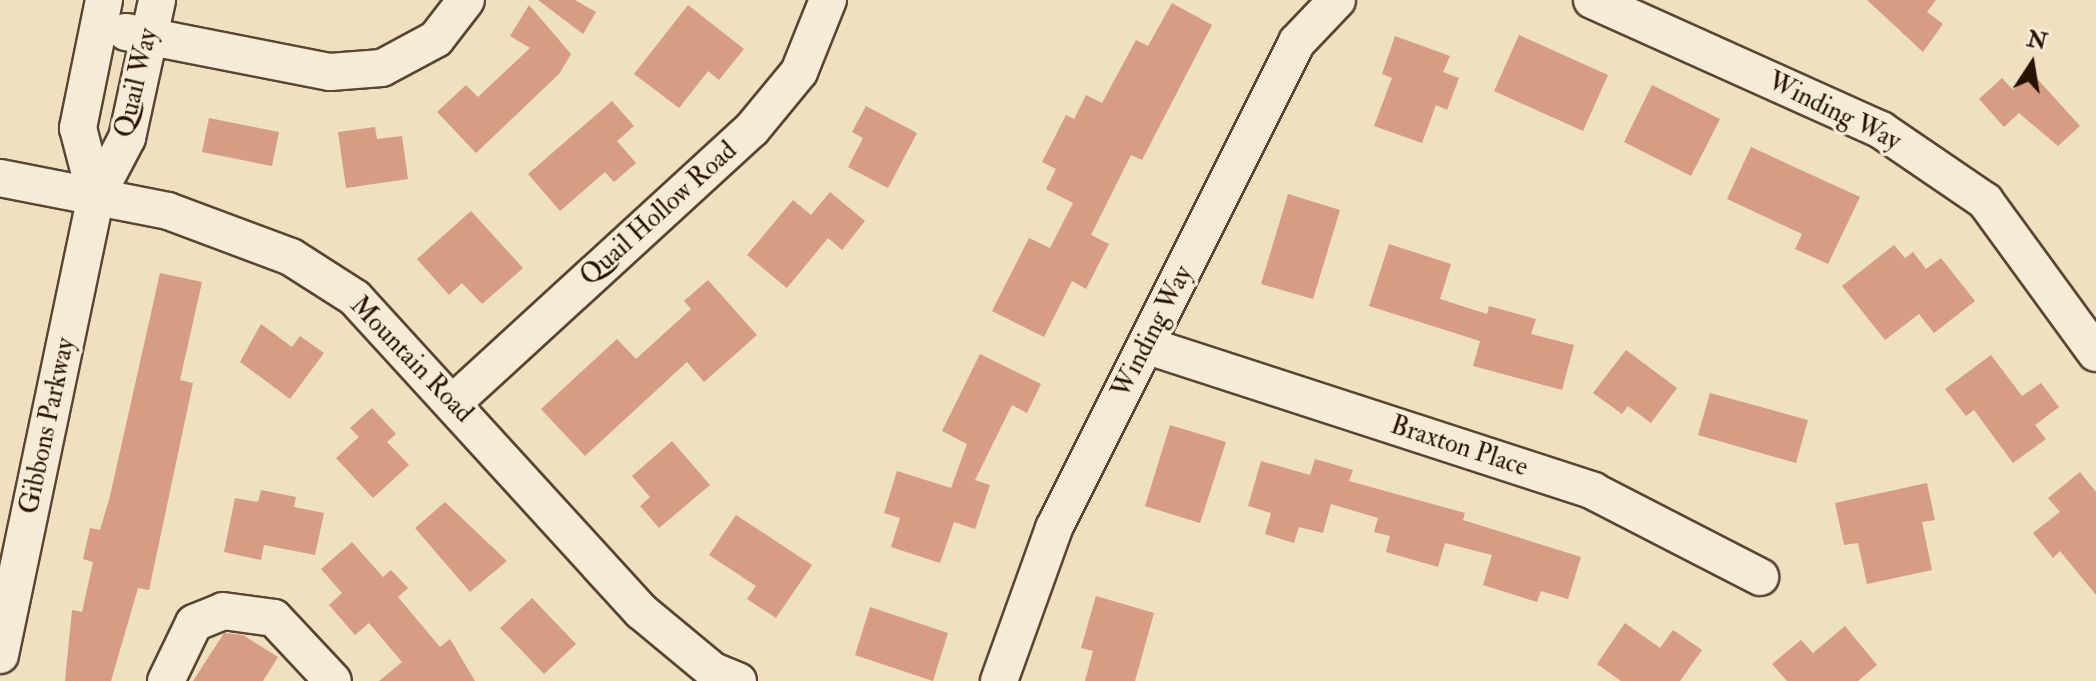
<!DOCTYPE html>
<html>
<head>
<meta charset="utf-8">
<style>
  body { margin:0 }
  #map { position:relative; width:2096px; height:681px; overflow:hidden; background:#efe0c0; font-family:"IM FELL Double Pica",serif }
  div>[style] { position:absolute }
  .building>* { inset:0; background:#d69c84 }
  .roads { filter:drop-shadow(2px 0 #584632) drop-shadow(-2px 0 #584632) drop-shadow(0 2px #584632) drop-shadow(0 -2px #584632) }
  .minor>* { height:36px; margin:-18px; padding:0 18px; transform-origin:18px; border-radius:18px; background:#f5ebd6 }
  span { translate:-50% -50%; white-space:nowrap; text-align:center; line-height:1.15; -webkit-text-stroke:7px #f5ebd6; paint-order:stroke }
  .street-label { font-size:26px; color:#261302 }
  .north { position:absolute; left:1992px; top:24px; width:80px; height:80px; -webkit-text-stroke:6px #f5ebd6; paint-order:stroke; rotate:12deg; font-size:22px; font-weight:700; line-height:32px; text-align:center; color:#261302 }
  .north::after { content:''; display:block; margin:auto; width:28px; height:36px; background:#261302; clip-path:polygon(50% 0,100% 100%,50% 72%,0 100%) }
</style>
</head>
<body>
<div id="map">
  <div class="building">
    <div style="clip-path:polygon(538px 0,575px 0,596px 12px,583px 34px)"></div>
    <div style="clip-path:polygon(1867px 0,1936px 0,1927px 12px,1943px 24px,1923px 52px)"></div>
    <div style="clip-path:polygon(1172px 3px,1212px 25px,1142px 160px,1131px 155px,1091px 235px,1109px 244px,1086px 289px,1072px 281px,1044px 337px,992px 311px,1029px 238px,1050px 248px,1073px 203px,1046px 189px,1056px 169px,1042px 162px,1066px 115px,1074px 119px,1086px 95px,1102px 103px,1136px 40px,1148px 46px)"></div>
    <div style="clip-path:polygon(529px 5px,571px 54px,559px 74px,476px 153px,437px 112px,466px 85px,478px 97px,530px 48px,510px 36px)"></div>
    <div style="clip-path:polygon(688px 5px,744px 49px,719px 80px,708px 71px,679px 108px,634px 74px)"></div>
    <div style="clip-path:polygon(1519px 35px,1608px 75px,1583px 131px,1494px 91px)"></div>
    <div style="clip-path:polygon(1395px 36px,1450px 56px,1443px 72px,1459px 78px,1447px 110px,1436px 105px,1422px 143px,1374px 126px,1392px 78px,1382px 74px)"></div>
    <div style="clip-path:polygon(2032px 73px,2080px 126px,2058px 146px,2019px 113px,2004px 127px,1979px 99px,2002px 78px,2013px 90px)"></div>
    <div style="clip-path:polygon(1652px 85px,1720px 119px,1691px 176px,1624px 142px)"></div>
    <div style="clip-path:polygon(612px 101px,634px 126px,617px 141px,636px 163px,614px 182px,605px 172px,560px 211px,528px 174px)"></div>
    <div style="clip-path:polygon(866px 106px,917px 133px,888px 188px,848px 167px,863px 138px,852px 132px)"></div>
    <div style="clip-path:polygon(209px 118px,279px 132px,272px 166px,202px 152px)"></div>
    <div style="clip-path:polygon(375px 127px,377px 139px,402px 136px,408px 179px,346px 188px,338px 132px)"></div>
    <div style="clip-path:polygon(1751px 147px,1860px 197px,1828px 264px,1795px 249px,1802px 234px,1727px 199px)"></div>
    <div style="clip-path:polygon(830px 192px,865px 221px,842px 250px,828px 238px,787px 288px,747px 255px,793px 200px,811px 215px)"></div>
    <div style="clip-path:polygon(1288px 194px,1340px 210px,1313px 299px,1261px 284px)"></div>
    <div style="clip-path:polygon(471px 211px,523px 268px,482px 304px,462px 283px,449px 295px,417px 259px)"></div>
    <div style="clip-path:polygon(1389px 244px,1451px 264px,1440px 299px,1487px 314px,1489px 306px,1536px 319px,1531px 334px,1574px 345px,1562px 390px,1473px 366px,1480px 341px,1369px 306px)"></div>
    <div style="clip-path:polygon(1894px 245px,1905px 258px,1913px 252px,1926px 269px,1941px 258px,1975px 301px,1934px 333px,1919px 314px,1885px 340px,1842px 286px)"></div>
    <div style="clip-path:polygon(160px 273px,202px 282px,180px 380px,193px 383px,149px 590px,138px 588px,111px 681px,65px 681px,72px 610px,82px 612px,93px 562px,83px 559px,90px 528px,100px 530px,110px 496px)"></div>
    <div style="clip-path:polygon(708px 280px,757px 335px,704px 382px,687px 362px,585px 456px,541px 409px,617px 339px,636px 359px,691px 309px,684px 301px)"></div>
    <div style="clip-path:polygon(261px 324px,292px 347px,300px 336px,324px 353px,290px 399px,240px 362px)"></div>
    <div style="clip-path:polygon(1626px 350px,1677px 388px,1651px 423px,1628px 406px,1622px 414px,1593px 393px)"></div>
    <div style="clip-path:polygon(980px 354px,1041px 384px,1027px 413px,1012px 405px,975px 480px,990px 485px,975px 529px,954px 522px,940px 563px,891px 547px,900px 518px,884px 513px,897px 471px,951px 488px,967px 444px,942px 431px)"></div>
    <div style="clip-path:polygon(1991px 355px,2022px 396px,2041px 383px,2059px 407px,2035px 425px,2046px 439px,2013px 463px,1974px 410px,1966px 416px,1945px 389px)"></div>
    <div style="clip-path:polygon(1710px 393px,1808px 420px,1796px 463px,1698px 435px)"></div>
    <div style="clip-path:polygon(372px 408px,396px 434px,387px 442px,409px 465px,373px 498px,336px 458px,359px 437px,350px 428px)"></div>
    <div style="clip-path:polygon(1170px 425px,1226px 442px,1200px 523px,1145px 506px)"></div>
    <div style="clip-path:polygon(672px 441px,710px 485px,659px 528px,640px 506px,650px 497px,632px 476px)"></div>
    <div style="clip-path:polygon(1315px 459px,1353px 470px,1349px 481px,1465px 513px,1463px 520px,1581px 557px,1568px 599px,1541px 591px,1537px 602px,1483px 585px,1492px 555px,1445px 543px,1438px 567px,1386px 552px,1390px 536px,1374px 532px,1378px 518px,1331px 504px,1323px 533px,1299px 527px,1294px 543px,1265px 534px,1271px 513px,1248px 506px,1261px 461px,1310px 475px)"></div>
    <div style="clip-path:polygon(2080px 472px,2096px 492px,2096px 595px,2060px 551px,2053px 558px,2033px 533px,2060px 512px,2048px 498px)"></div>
    <div style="clip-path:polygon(1927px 483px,1935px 520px,1922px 522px,1932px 570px,1867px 584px,1858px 543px,1844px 545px,1835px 503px)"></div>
    <div style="clip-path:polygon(261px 490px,296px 497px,294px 507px,324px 513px,315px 555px,264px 545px,261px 560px,224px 552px,235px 498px,258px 502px)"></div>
    <div style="clip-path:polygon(445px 502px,507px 561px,470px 592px,415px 528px)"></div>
    <div style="clip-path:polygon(736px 515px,812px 565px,776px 618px,747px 599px,756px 586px,709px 555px)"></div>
    <div style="clip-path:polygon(352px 542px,383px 577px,391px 570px,408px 588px,398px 597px,440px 647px,450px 639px,475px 681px,379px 681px,402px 662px,369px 623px,355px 635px,329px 605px,342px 593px,321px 569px)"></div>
    <div style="clip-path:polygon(1096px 596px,1154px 613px,1135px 681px,1085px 681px,1093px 651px,1081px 648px)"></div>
    <div style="clip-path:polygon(532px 598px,576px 644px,544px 674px,500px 628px)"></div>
    <div style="clip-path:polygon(870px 607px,948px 633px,933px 681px,855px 655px)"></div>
    <div style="clip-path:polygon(1625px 623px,1660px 648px,1673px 630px,1702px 650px,1680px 681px,1621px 681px,1597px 664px)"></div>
    <div style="clip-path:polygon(1845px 626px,1877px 665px,1858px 681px,1787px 681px,1772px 664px,1801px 640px,1813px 653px)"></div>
    <div style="clip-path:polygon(224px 633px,243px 635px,278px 657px,263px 681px,193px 681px)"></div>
  </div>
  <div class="roads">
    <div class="minor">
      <div style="left:104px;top:0;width:131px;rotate:101.5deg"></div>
      <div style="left:78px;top:128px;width:71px;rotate:75.4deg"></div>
      <div style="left:96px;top:197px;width:67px;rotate:-62.3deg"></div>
      <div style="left:127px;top:138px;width:141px;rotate:-77.7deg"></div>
      <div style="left:1592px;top:0;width:317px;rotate:24.2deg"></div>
      <div style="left:1881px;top:130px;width:126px;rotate:34.3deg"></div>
      <div style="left:1985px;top:201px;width:188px;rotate:53.9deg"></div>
      <div style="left:126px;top:32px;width:208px;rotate:11.1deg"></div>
      <div style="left:330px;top:72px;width:52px;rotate:-4.4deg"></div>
      <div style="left:382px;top:68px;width:61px;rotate:-28.2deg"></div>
      <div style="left:436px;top:39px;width:49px;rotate:-52.4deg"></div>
      <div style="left:0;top:178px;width:171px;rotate:11.1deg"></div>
      <div style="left:168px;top:211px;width:131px;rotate:20.5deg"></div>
      <div style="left:291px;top:257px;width:76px;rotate:32.6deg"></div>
      <div style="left:355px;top:298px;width:425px;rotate:47.6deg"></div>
      <div style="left:642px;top:612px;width:92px;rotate:39.7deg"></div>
      <div style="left:713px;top:671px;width:27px;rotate:22deg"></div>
      <div style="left:1148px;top:346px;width:468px;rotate:18deg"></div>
      <div style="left:1593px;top:491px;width:188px;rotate:27.2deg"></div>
      <div style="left:454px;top:402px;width:404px;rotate:-42.5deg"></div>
      <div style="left:752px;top:129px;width:74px;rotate:-50.5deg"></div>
      <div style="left:799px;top:72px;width:78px;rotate:-68.1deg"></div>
      <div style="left:0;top:655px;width:468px;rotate:-78.2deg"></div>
      <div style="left:166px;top:681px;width:64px;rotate:-64.2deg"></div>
      <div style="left:194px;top:623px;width:31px;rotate:-22deg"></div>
      <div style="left:223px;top:611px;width:51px;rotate:7.8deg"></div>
      <div style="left:274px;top:618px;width:86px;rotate:46.9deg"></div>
      <div style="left:999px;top:681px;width:163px;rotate:-70.2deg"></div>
      <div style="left:1054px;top:528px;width:543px;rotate:-63.43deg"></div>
      <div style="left:1297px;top:42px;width:58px;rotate:-46.4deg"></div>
    </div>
  </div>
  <div class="street-label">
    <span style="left:137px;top:83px;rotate:-77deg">Quail Way</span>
    <span style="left:1834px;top:112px;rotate:26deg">Winding Way</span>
    <span style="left:659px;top:214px;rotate:-42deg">Quail Hollow Road</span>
    <span style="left:1153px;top:332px;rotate:-63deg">Winding Way</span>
    <span style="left:411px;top:360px;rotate:46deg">Mountain Road</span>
    <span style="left:48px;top:426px;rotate:-78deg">Gibbons Parkway</span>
    <span style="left:1459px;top:447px;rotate:18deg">Braxton Place</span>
  </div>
  <div class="north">N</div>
</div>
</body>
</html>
